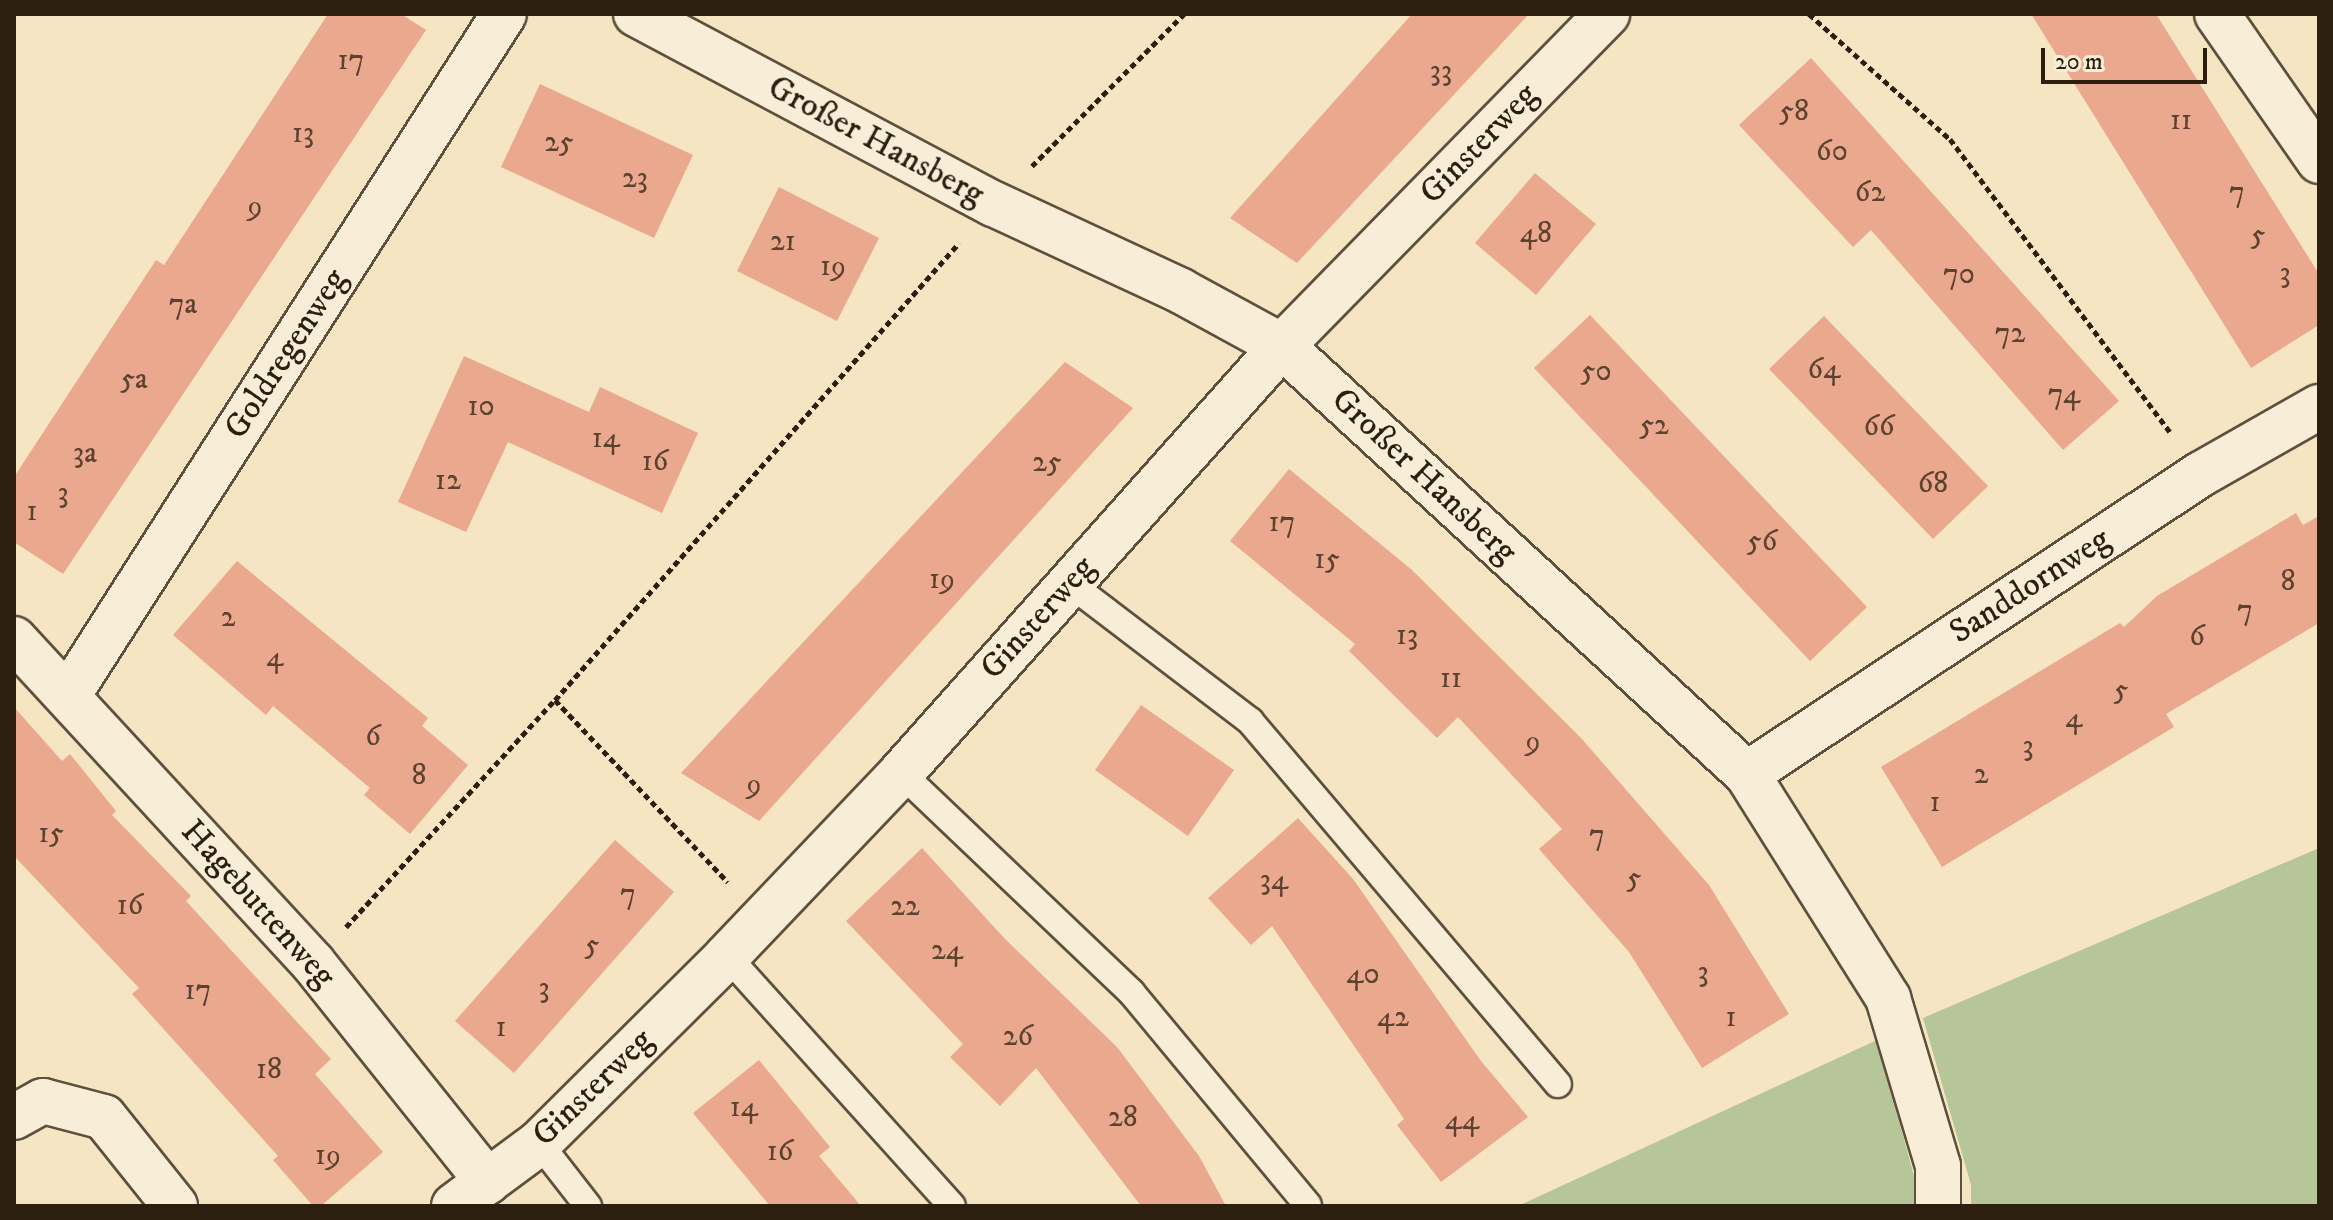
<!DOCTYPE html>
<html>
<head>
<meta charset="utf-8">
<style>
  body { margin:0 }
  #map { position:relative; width:2333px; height:1220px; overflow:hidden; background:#f5e5c3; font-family:"IM FELL DW Pica",serif }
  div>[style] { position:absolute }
  .green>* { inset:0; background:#b7c698 }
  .building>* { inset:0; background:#eaa98f }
  .path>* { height:5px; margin-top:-2.5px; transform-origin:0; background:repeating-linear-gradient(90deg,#2c1f0f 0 6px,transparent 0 10px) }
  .roads { filter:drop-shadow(2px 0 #5e503c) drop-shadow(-2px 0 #5e503c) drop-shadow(0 2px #5e503c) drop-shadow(0 -2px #5e503c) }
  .service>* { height:26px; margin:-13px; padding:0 13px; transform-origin:13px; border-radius:13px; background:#f8eed8 }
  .minor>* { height:44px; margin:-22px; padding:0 22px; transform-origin:22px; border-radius:22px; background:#f8eed8 }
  span { translate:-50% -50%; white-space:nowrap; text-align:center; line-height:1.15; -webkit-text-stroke:6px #f8eed8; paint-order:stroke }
  .number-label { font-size:30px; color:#5c422f }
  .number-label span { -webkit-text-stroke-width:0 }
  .street-label { font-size:34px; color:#2c1f0f }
  .frame { position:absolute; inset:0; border:16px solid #2c1f0f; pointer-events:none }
  .scale { position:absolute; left:2041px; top:48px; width:166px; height:36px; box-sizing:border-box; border:4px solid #2c1f0f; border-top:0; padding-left:10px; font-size:24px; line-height:28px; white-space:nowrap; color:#2c1f0f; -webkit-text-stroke:6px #f8eed8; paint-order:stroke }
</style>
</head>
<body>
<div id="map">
  <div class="green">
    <div style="clip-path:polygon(2319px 848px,2319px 1206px,1971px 1206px,1971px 1185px,1923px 1018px)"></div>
    <div style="clip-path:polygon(1877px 1040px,1917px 1187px,1918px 1206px,1518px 1206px)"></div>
  </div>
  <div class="building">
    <div style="clip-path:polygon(328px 14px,401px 14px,426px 30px,63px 574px,14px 542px,14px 477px,156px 260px,164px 265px)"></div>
    <div style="clip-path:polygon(1412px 14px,1529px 14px,1297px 263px,1230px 218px)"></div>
    <div style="clip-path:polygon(2031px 14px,2156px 14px,2319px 274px,2319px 325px,2251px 368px)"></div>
    <div style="clip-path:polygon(1811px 58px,2119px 401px,2063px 450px,1871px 230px,1853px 247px,1739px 125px)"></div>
    <div style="clip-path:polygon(540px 84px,693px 155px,654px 238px,501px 167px)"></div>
    <div style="clip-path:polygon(1535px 173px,1596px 224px,1536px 295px,1475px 243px)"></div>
    <div style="clip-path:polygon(779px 187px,879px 238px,837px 321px,737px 271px)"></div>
    <div style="clip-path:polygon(1590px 315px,1867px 607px,1810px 661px,1534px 368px)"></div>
    <div style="clip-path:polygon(1824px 316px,1988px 486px,1933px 539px,1769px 369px)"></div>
    <div style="clip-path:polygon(464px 356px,589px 412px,600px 387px,698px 433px,662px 513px,508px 442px,466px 532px,398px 502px)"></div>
    <div style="clip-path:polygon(1065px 362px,1133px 408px,759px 821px,681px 773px)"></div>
    <div style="clip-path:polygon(1289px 469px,1412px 570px,1581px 738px,1709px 885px,1789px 1014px,1702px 1068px,1629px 952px,1539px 849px,1562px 829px,1458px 717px,1437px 738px,1349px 651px,1355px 644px,1230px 541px)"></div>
    <div style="clip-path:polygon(2296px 513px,2303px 525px,2319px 516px,2319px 623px,2166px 714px,2174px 727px,1942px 867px,1881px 767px,2120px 623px,2124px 627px,2157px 596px)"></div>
    <div style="clip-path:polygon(237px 561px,428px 718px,422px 726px,468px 765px,410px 834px,364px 795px,370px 788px,273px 706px,266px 715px,173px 635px)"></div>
    <div style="clip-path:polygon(1141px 705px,1234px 770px,1188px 836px,1095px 770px)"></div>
    <div style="clip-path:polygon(14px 707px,62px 761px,70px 754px,116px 811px,112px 815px,191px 896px,186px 901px,331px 1059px,315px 1074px,383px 1152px,321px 1206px,313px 1206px,273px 1160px,278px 1156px,132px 994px,139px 988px,14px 856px)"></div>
    <div style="clip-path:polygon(1298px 818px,1353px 879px,1481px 1061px,1528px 1117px,1441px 1182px,1397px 1125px,1404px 1119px,1272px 926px,1251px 945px,1208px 898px)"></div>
    <div style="clip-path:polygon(615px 840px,674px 892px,514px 1073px,455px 1021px)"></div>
    <div style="clip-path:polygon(922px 848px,1005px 939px,1117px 1047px,1199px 1156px,1226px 1206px,1141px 1206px,1036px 1068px,1000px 1106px,950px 1057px,963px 1044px,846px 921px)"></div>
    <div style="clip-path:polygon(759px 1060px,830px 1147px,819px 1156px,861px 1206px,770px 1206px,693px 1113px)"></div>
  </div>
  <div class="path">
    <div style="left:1809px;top:14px;width:188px;rotate:41.6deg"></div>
    <div style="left:1950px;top:139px;width:366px;rotate:53.1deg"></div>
    <div style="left:1032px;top:166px;width:215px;rotate:-45deg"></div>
    <div style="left:555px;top:700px;width:251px;rotate:46.5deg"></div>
    <div style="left:346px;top:927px;width:309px;rotate:-47.4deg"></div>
    <div style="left:555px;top:700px;width:610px;rotate:-48.52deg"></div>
  </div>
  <div class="roads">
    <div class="service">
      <div style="left:1069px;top:583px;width:228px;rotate:37.3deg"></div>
      <div style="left:1250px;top:721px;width:476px;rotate:49.7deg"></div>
      <div style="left:901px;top:773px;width:318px;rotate:43.6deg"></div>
      <div style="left:1131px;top:992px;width:277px;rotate:50.3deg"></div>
      <div style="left:727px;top:956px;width:336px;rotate:48deg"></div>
      <div style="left:539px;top:1143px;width:80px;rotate:52.1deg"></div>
    </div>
    <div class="minor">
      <div style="left:636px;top:14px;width:405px;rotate:28deg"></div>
      <div style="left:994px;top:204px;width:206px;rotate:24.9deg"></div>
      <div style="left:1181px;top:291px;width:115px;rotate:28.6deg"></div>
      <div style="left:1282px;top:346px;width:632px;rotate:42.63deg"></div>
      <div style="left:1747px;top:774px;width:265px;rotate:57.8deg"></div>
      <div style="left:1888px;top:998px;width:175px;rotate:73.4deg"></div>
      <div style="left:1938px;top:1166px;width:40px;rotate:90deg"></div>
      <div style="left:2217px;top:14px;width:179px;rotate:55.2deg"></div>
      <div style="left:14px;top:639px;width:441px;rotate:47.3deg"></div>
      <div style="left:313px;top:963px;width:280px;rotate:51.4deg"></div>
      <div style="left:69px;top:694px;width:807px;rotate:-57.39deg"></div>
      <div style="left:1747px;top:774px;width:544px;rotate:-33.46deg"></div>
      <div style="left:2201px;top:474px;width:136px;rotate:-29.6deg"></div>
      <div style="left:14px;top:1117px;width:33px;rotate:-29deg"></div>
      <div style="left:43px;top:1101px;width:63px;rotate:14.7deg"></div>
      <div style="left:104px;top:1117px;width:114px;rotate:51.4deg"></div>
      <div style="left:454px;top:1206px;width:106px;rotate:-36.5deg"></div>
      <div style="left:539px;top:1143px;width:265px;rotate:-44.8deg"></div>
      <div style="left:727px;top:956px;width:253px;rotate:-46.4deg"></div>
      <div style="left:901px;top:773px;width:572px;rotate:-48.26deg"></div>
      <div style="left:1282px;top:346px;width:465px;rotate:-45.6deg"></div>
    </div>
  </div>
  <div class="number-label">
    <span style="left:351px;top:61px">17</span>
    <span style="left:1441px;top:72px">33</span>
    <span style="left:1794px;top:112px">58</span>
    <span style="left:2181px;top:121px">11</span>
    <span style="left:303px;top:134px">13</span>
    <span style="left:559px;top:143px">25</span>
    <span style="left:1832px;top:152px">60</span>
    <span style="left:635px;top:179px">23</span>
    <span style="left:1870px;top:193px">62</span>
    <span style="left:2237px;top:193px">7</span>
    <span style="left:255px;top:207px">9</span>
    <span style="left:1536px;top:234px">48</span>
    <span style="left:2258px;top:236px">5</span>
    <span style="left:783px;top:242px">21</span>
    <span style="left:833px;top:267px">19</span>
    <span style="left:2285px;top:274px">3</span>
    <span style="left:1959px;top:275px">70</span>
    <span style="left:183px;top:305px">7a</span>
    <span style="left:2010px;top:334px">72</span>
    <span style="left:1824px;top:370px">64</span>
    <span style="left:1596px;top:372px">50</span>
    <span style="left:134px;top:380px">5a</span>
    <span style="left:2064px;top:395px">74</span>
    <span style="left:481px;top:407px">10</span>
    <span style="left:1654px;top:426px">52</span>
    <span style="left:1879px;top:427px">66</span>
    <span style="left:606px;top:439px">14</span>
    <span style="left:85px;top:454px">3a</span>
    <span style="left:655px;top:462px">16</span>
    <span style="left:1047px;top:463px">25</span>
    <span style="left:448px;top:481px">12</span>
    <span style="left:1933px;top:484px">68</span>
    <span style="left:63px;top:494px">3</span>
    <span style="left:32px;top:512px">1</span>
    <span style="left:1282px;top:523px">17</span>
    <span style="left:1762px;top:542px">56</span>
    <span style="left:1327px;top:560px">15</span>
    <span style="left:942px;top:580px">19</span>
    <span style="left:2288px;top:582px">8</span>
    <span style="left:2245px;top:611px">7</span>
    <span style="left:228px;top:618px">2</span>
    <span style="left:1407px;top:636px">13</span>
    <span style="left:2197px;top:637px">6</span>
    <span style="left:275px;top:658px">4</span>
    <span style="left:1451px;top:679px">11</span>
    <span style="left:2121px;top:691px">5</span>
    <span style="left:2074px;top:719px">4</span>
    <span style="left:373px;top:737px">6</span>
    <span style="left:1533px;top:742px">9</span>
    <span style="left:2028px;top:747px">3</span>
    <span style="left:1981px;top:775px">2</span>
    <span style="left:419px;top:776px">8</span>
    <span style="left:754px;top:785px">9</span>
    <span style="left:1935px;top:803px">1</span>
    <span style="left:51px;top:834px">15</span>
    <span style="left:1597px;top:836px">7</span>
    <span style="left:1634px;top:879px">5</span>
    <span style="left:1274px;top:881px">34</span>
    <span style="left:628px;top:895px">7</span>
    <span style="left:130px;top:906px">16</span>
    <span style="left:905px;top:907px">22</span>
    <span style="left:592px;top:946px">5</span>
    <span style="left:947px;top:951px">24</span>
    <span style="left:1703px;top:973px">3</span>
    <span style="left:1363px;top:975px">40</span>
    <span style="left:544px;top:989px">3</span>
    <span style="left:198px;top:991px">17</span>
    <span style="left:1393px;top:1018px">42</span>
    <span style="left:1731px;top:1018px">1</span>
    <span style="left:501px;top:1028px">1</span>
    <span style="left:1018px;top:1037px">26</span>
    <span style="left:269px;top:1070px">18</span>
    <span style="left:744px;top:1108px">14</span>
    <span style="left:1123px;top:1118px">28</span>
    <span style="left:1462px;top:1121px">44</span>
    <span style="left:780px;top:1152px">16</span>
    <span style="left:328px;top:1156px">19</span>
  </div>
  <div class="street-label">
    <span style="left:876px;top:141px;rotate:28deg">Großer Hansberg</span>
    <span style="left:1479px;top:144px;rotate:-46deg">Ginsterweg</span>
    <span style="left:286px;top:354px;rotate:-57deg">Goldregenweg</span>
    <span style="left:1424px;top:476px;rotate:43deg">Großer Hansberg</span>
    <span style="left:2030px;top:586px;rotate:-33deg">Sanddornweg</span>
    <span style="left:1038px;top:618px;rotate:-48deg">Ginsterweg</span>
    <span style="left:258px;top:904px;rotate:48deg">Hagebuttenweg</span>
    <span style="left:593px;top:1088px;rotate:-44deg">Ginsterweg</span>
  </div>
  <div class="frame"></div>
  <div class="scale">20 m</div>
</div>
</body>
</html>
